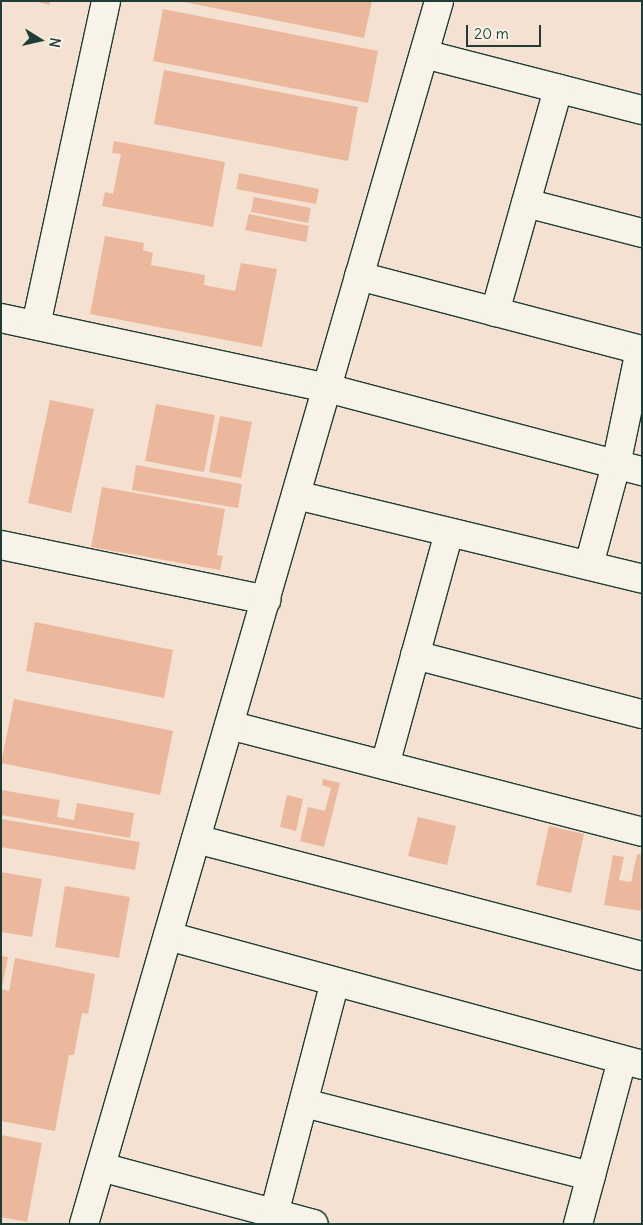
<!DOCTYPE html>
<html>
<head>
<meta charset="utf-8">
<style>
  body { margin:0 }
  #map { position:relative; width:643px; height:1225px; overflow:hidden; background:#f4e1d2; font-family:Delius,sans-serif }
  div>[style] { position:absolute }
  .building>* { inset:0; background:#ecb89d }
  .roads { filter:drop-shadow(1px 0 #1f3d34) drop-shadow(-1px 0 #1f3d34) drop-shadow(0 1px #1f3d34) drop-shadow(0 -1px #1f3d34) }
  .minor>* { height:28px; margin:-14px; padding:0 14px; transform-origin:14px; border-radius:14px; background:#f7f3e8 }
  span { translate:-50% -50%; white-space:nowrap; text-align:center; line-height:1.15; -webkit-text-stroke:5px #f7f3e8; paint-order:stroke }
  .frame { position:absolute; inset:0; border:2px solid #1f3d34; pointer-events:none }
  .north { position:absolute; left:15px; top:15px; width:50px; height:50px; -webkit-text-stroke:4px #f7f3e8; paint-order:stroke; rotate:100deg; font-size:14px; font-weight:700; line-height:20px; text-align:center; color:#1f3d34 }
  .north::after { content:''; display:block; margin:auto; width:18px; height:22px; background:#1f3d34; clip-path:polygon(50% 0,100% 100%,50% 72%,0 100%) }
  .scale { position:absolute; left:466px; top:25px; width:75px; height:22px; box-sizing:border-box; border:2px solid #1f3d34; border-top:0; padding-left:6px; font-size:15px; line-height:18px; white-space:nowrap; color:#1f3d34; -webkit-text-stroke:4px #f7f3e8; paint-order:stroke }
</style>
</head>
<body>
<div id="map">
  <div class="building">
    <div style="clip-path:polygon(33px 1px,50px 1px,50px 5px)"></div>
    <div style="clip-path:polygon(179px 1px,372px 1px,364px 38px)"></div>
    <div style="clip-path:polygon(163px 9px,378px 51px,368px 103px,153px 61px)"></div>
    <div style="clip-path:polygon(164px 70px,358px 107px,348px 161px,154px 124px)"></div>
    <div style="clip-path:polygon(114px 141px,225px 162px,213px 227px,102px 206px,105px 192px,113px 194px,121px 154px,112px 153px)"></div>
    <div style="clip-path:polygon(239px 173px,319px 189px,316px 204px,236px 189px)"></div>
    <div style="clip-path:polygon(254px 197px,311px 208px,308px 223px,251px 212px)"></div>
    <div style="clip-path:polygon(249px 214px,309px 226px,306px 242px,245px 230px)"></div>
    <div style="clip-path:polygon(105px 236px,144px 243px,143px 250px,153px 253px,151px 265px,205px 275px,204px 285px,235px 291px,241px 263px,277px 269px,262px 347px,90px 314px)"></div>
    <div style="clip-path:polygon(50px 400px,94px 409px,71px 513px,28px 503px)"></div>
    <div style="clip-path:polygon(156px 404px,215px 415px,204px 472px,145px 461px)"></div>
    <div style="clip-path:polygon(220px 416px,252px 422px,241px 478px,209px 472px)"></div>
    <div style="clip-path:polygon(136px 465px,242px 484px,238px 508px,132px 490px)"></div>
    <div style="clip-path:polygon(102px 487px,225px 509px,217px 555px,223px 556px,220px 570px,91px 547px)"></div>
    <div style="clip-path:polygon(35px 622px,173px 650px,164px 698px,26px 671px)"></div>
    <div style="clip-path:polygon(14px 699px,173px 731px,160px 795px,1px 763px)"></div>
    <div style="clip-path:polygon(323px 779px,340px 783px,324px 847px,300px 841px,308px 807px,325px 811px,331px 788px,322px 785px)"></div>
    <div style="clip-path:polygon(1px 790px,60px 800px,57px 817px,74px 820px,77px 803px,134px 813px,130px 838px,1px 815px)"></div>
    <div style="clip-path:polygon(287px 795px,303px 799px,296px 831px,280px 827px)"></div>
    <div style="clip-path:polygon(418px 817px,456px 826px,447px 865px,408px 856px)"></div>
    <div style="clip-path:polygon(1px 819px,140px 842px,135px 870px,1px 847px)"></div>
    <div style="clip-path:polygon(549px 826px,584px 834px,571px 893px,536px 885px)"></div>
    <div style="clip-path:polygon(637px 854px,642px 855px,642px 911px,604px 905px,613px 855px,624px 857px,619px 880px,631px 882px)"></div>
    <div style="clip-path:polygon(1px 872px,42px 879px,32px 937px,1px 932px)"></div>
    <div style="clip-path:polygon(65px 886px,130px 897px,119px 958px,55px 947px)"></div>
    <div style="clip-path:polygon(1px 956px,8px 957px,2px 987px,1px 987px)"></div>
    <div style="clip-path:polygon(15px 958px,95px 974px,88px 1014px,82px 1013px,74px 1055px,69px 1055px,55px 1131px,1px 1121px,1px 989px,9px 991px)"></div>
    <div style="clip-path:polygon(1px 1135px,42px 1143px,27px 1222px,1px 1217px)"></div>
  </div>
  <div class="roads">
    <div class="minor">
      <div style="left:424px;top:54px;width:225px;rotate:14.4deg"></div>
      <div style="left:526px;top:203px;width:120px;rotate:14.5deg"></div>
      <div style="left:359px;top:276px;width:293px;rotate:14.7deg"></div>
      <div style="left:495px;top:312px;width:232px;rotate:-74.2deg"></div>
      <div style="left:1px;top:318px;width:333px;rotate:12.1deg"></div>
      <div style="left:327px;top:388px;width:326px;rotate:14.8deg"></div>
      <div style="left:36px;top:325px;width:331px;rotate:-77.8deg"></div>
      <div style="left:296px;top:495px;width:356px;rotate:13.6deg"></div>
      <div style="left:1px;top:545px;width:271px;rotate:11.7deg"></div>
      <div style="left:589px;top:565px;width:104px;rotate:-74.9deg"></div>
      <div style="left:616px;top:465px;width:117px;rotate:-78.2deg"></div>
      <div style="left:415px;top:655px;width:235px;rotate:14.6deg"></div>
      <div style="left:229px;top:725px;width:427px;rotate:14.5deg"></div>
      <div style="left:385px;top:765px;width:241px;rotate:-74.6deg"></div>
      <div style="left:196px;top:839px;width:461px;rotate:14.7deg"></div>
      <div style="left:168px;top:936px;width:491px;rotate:15.2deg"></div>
      <div style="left:304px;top:1103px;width:296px;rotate:14.3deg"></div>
      <div style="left:101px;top:1167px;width:220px;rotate:15deg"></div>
      <div style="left:274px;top:1214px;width:240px;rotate:-75.3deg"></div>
      <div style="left:84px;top:1224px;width:1273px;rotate:-73.81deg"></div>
      <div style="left:578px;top:1224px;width:170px;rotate:-75deg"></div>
    </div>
  </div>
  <div class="frame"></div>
  <div class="north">N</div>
  <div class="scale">20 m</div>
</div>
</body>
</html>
